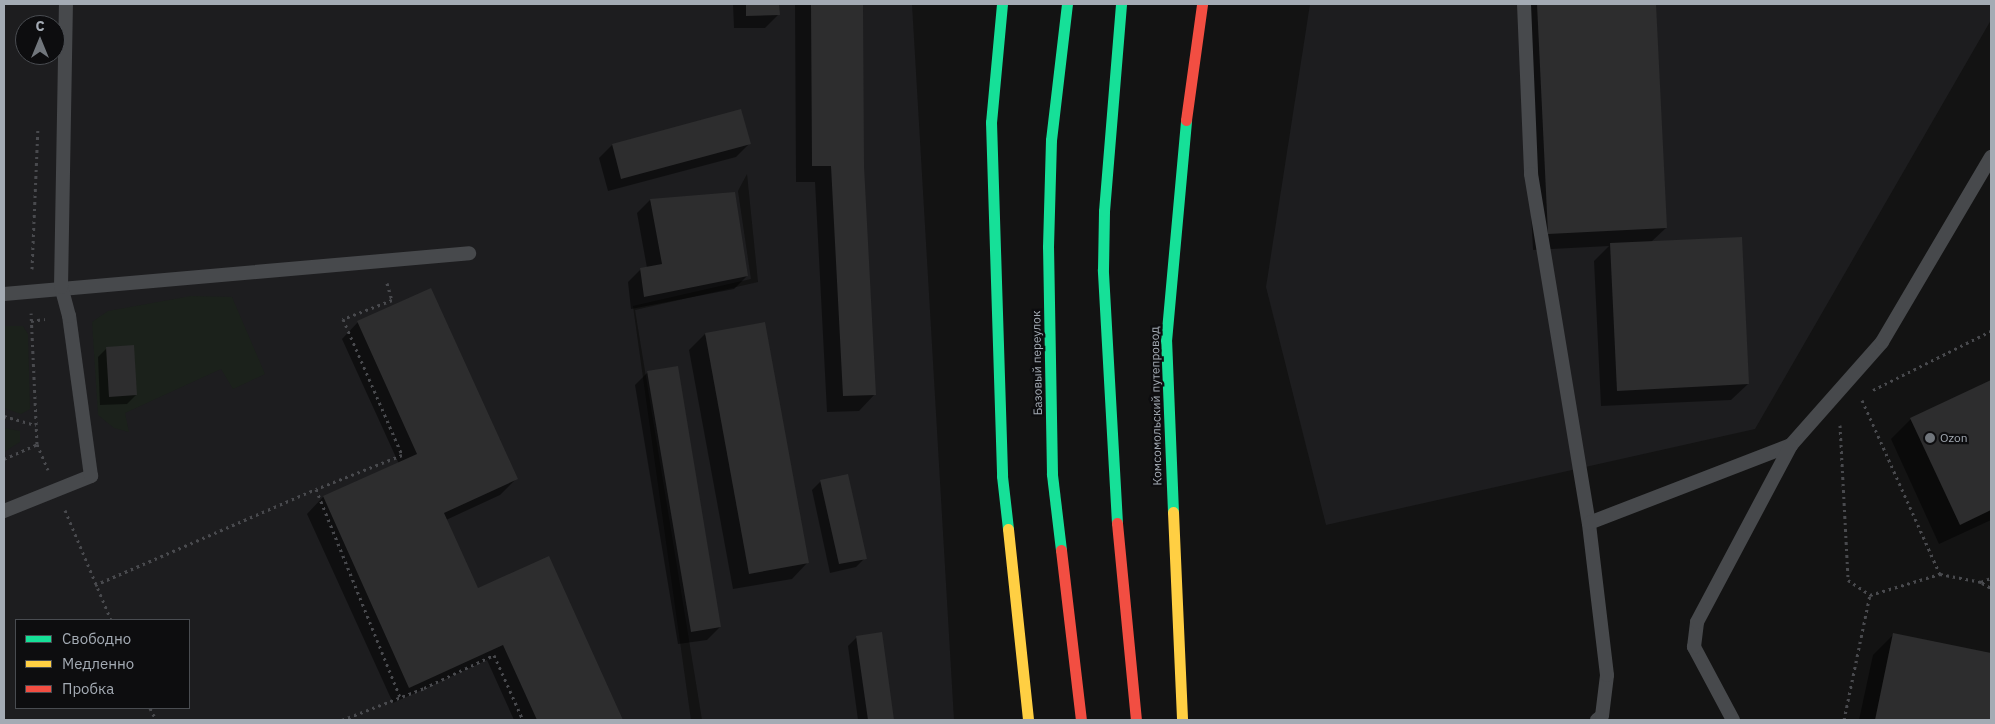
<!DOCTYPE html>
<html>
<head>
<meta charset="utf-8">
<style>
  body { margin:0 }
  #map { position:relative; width:1995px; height:724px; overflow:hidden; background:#131313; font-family:"IBM Plex Sans",sans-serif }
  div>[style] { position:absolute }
  .built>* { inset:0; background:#1d1d1f }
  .green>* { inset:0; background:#1b211b }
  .shadow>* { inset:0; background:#0007 }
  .building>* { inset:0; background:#2d2d2e }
  .path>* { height:3px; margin-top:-1.5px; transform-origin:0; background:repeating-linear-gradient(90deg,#494a4e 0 2.5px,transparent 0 6.5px) }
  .lane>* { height:14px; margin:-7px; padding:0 7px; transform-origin:7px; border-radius:7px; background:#47494c }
  .fast>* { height:11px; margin:-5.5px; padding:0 5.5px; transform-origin:5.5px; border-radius:5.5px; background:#16e098 }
  .slow>* { height:11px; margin:-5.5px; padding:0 5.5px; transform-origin:5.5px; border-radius:5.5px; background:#ffcf43 }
  .jam>* { height:11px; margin:-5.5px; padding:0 5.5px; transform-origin:5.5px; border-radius:5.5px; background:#f24e42 }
  .dots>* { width:14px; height:14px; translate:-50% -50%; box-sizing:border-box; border:2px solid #0d0d0f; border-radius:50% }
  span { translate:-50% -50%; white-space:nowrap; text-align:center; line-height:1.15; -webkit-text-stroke:4.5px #0d0d0f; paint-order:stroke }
  .street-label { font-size:12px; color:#a4abb4 }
  .poi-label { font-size:12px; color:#a4abb4 }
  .left { translate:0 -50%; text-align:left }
  .frame { position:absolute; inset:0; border:5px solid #a4abb4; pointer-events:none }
  .legend { position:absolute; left:15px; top:619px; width:175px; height:90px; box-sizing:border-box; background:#0d0d0f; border:1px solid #494c51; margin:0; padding:6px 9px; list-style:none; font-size:15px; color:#a4abb4 }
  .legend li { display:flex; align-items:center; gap:10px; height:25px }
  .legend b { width:25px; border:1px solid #494c51 }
  .north { position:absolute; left:15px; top:15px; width:50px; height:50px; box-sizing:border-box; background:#0d0d0f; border:1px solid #494c51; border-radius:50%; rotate:0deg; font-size:14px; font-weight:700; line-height:20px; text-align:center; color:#a4abb4 }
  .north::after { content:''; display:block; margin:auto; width:18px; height:22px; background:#71767c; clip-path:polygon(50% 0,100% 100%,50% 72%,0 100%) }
</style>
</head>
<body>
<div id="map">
  <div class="built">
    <div style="clip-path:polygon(evenodd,4px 4px,912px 4px,954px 720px,702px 720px,635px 310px,758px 282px,747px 174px,738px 191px,751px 279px,633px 306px,691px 720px,4px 720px,4px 4px,25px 25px,55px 25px,55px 55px,25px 55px,25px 25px,4px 4px,16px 620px,189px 620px,189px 708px,16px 708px,16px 620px)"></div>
    <div style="clip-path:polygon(1310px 4px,1991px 4px,1991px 20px,1755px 429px,1326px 525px,1266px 287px)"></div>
  </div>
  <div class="green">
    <div style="clip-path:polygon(191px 296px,232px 297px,265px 374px,233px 389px,221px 369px,125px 413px,129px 432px,114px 428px,98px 415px,92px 322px,108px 311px)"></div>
    <div style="clip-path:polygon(4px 326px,23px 326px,28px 334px,30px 409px,21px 414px,4px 408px)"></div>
    <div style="clip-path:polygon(4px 428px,20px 431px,20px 442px,4px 452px)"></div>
  </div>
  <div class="shadow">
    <div style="clip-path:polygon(733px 4px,778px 4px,778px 15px,765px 28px,734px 28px)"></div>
    <div style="clip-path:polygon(795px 4px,862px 4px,863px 166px,875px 394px,859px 411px,827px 412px,815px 182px,796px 182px)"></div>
    <div style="clip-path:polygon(1531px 4px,1655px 4px,1666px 228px,1651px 242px,1748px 384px,1731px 400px,1601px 406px,1594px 261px,1609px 246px,1533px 250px,1521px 14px)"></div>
    <div style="clip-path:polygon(749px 144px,736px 157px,608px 191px,599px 158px,612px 145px)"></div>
    <div style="clip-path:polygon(650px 200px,747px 276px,734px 289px,631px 309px,628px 282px,641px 269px,647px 268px,637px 213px)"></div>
    <div style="clip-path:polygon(358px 322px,516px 479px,500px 495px,446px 520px,477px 589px,548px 558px,622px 720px,514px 720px,487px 660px,393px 703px,307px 514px,323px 497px,399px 464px,342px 339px)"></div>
    <div style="clip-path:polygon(705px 334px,808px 562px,792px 579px,733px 589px,689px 350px)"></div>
    <div style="clip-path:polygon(107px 348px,136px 395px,127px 404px,100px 405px,98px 357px)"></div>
    <div style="clip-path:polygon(648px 372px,720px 627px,707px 640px,678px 644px,635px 385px)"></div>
    <div style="clip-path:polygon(1991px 382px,1991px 520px,1939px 544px,1891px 439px,1911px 419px)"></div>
    <div style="clip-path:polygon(821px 481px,865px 558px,856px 567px,830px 573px,812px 490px)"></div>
    <div style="clip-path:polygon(880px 634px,893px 720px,858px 720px,848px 646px,857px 637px)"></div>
    <div style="clip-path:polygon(1893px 635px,1991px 655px,1988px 720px,1859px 720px,1873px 655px)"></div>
  </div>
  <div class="building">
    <div style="clip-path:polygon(746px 4px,779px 4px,780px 15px,746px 16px)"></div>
    <div style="clip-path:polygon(811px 4px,863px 4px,864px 166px,876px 395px,843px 396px,831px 166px,812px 166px)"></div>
    <div style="clip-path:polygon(1537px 4px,1656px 4px,1667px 228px,1548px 234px)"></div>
    <div style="clip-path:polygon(741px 109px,751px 144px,621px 179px,612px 144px)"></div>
    <div style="clip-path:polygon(735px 192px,748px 276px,644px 297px,640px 268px,662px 264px,650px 199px)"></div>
    <div style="clip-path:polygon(1742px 237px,1749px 384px,1617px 391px,1610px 243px)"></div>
    <div style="clip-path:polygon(431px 288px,518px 479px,444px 513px,478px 588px,549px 556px,623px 720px,537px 720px,503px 645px,409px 688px,323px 496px,417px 454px,357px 321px)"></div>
    <div style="clip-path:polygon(765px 322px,809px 563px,749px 574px,705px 333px)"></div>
    <div style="clip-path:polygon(134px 345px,137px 395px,109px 397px,106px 347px)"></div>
    <div style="clip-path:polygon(678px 366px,721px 627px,691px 632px,647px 371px)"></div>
    <div style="clip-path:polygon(1991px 380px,1991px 510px,1960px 525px,1910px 418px)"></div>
    <div style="clip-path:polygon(848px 474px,867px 559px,839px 564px,820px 480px)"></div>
    <div style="clip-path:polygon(882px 632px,894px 720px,868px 720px,856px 636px)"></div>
    <div style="clip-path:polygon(1893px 633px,1991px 653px,1990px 720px,1875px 720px)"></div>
  </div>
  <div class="path">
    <div style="left:32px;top:269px;width:141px;rotate:-87.6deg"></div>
    <div style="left:387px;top:283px;width:18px;rotate:74deg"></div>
    <div style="left:392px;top:300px;width:53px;rotate:158.8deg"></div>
    <div style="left:343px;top:319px;width:148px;rotate:66.5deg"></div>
    <div style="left:402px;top:455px;width:92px;rotate:158.4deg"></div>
    <div style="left:316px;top:489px;width:224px;rotate:68deg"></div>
    <div style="left:31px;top:321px;width:14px;rotate:-8deg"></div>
    <div style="left:1873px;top:390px;width:132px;rotate:-26.6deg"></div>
    <div style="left:1862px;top:400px;width:191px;rotate:65.9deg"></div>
    <div style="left:1940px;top:574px;width:42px;rotate:11deg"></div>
    <div style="left:1981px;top:582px;width:11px;rotate:-22deg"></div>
    <div style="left:4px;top:416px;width:33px;rotate:16deg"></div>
    <div style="left:1840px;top:425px;width:155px;rotate:87deg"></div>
    <div style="left:1848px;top:580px;width:27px;rotate:34deg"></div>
    <div style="left:37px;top:444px;width:28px;rotate:67deg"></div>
    <div style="left:4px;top:459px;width:36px;rotate:-24deg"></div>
    <div style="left:37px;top:444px;width:131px;rotate:-92.6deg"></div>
    <div style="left:65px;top:510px;width:119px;rotate:67.3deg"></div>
    <div style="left:1982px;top:583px;width:10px;rotate:29deg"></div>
    <div style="left:95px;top:585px;width:241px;rotate:-23.5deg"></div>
    <div style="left:150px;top:708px;width:13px;rotate:63deg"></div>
    <div style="left:342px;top:720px;width:88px;rotate:-21.3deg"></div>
    <div style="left:424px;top:688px;width:77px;rotate:-25.2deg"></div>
    <div style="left:494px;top:655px;width:71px;rotate:66deg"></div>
    <div style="left:1844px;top:720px;width:128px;rotate:-78.3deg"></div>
    <div style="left:1870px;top:595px;width:73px;rotate:-16.7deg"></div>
  </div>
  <div class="lane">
    <div style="left:1524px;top:4px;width:170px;rotate:87.6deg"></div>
    <div style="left:1531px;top:174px;width:354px;rotate:80.6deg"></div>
    <div style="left:4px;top:294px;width:467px;rotate:-5deg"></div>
    <div style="left:4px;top:511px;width:94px;rotate:-21.9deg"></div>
    <div style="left:91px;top:476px;width:162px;rotate:-97.8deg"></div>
    <div style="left:69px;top:316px;width:30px;rotate:-105deg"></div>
    <div style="left:61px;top:287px;width:283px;rotate:-89deg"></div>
    <div style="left:1597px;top:720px;width:6px;rotate:-39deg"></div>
    <div style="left:1602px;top:716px;width:41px;rotate:-83deg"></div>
    <div style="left:1607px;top:675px;width:153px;rotate:-96.8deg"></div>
    <div style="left:1589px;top:523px;width:217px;rotate:-21.1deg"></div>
    <div style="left:1791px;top:445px;width:137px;rotate:-48.5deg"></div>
    <div style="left:1882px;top:342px;width:215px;rotate:-59.5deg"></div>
    <div style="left:1733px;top:720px;width:83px;rotate:-118.1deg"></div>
    <div style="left:1694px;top:647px;width:25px;rotate:-83deg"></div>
    <div style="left:1697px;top:622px;width:200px;rotate:-62deg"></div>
  </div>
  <div class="fast">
    <div style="left:1002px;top:4px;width:119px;rotate:95.3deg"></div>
    <div style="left:991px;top:122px;width:354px;rotate:88.2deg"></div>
    <div style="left:1002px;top:476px;width:53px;rotate:83.5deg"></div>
    <div style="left:1173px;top:512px;width:171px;rotate:-92.3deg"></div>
    <div style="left:1166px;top:341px;width:222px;rotate:-84.8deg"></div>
    <div style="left:1117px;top:523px;width:254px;rotate:-93.2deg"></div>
    <div style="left:1103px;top:269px;width:58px;rotate:-89deg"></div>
    <div style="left:1104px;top:211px;width:208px;rotate:-85.3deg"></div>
    <div style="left:1061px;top:550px;width:77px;rotate:-96.8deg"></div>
    <div style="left:1052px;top:474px;width:227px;rotate:-91deg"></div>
    <div style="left:1048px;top:247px;width:107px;rotate:-88.4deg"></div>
    <div style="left:1051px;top:140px;width:137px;rotate:-83.3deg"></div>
  </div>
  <div class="slow">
    <div style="left:1173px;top:512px;width:208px;rotate:87.5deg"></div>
    <div style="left:1008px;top:529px;width:192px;rotate:84deg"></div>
  </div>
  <div class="jam">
    <div style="left:1186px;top:120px;width:117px;rotate:-82.1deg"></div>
    <div style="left:1117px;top:523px;width:198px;rotate:84.5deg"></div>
    <div style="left:1061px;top:550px;width:171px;rotate:83.3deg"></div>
  </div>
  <div class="dots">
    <div style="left:1930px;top:438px;background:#71767c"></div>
  </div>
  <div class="street-label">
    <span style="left:1037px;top:363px;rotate:-91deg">Базовый переулок</span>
    <span style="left:1156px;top:406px;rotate:-91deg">Комсомольский путепровод</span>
  </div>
  <div class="poi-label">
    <span class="left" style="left:1940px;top:438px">Ozon</span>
  </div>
  <div class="frame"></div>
  <ul class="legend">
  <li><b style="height:6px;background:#16e098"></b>Свободно</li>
  <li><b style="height:6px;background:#ffcf43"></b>Медленно</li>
  <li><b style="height:6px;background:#f24e42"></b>Пробка</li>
  </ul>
  <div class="north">С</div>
</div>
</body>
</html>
